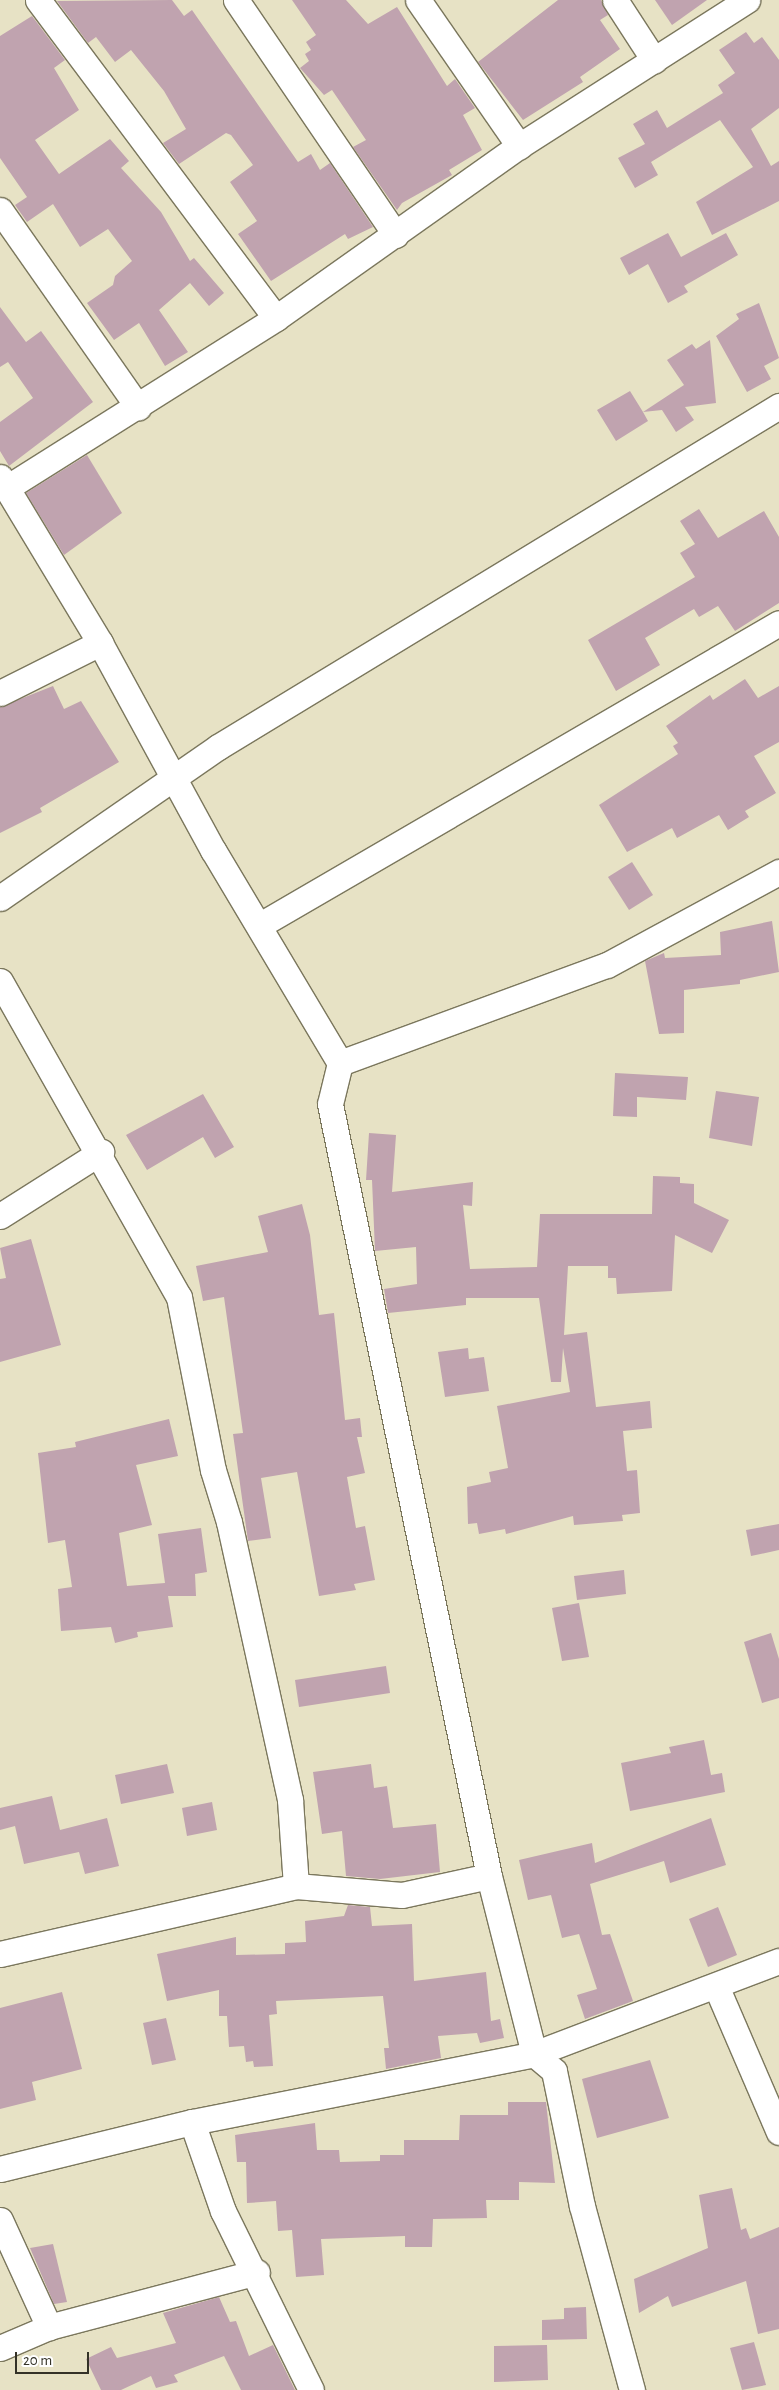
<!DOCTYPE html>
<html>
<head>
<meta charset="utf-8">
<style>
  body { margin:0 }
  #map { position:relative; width:779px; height:2390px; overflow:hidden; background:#e7e2c5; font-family:"Alegreya Sans",sans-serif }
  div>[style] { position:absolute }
  .building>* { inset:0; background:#c0a3af }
  .roads { filter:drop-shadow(1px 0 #7b775d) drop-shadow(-1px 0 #7b775d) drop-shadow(0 1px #7b775d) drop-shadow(0 -1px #7b775d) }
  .minor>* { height:25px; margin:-12.5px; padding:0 12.5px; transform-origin:12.5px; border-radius:12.5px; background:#fff }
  span { translate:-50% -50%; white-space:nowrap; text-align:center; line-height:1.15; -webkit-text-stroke:4.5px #fff; paint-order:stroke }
  .scale { position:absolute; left:15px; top:2352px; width:74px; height:22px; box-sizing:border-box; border:2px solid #343227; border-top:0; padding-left:6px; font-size:15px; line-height:18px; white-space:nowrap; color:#343227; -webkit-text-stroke:4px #fff; paint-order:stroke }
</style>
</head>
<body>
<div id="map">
  <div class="building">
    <div style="clip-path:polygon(172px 0,184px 16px,192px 10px,298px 162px,311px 154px,320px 170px,330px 163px,373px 227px,348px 239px,345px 234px,271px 281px,238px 234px,257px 221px,230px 182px,253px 165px,231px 135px,226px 133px,179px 164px,163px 143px,186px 129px,164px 91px,131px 50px,115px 62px,96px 37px,88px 43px,57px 1px)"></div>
    <div style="clip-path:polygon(292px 0,346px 0,368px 24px,397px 7px,447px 86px,455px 79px,475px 108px,463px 115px,482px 150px,449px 170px,452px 175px,402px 203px,397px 210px,353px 147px,366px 140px,332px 90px,324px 95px,300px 68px,309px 61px,305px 54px,311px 50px,306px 42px,316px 35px)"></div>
    <div style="clip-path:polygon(558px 0,601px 0,608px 15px,600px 20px,620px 49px,580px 77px,583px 82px,523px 120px,478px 62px)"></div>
    <div style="clip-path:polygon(655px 0,707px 0,672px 25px)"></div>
    <div style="clip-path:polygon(32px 16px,65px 60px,54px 68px,79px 110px,35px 140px,59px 174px,110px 139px,129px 161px,121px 168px,161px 212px,190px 261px,194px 258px,224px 293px,209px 306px,190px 283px,159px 310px,188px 352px,165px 366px,139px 323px,114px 340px,87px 303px,113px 285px,115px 276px,132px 261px,108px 229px,80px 247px,53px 204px,27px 222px,15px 205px,27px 197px,0 158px,0 36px)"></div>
    <div style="clip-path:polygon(746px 32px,754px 43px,762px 37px,779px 60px,779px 108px,751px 129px,771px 166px,779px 161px,779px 201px,712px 235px,696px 202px,753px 167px,720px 120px,651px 162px,658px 175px,635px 188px,618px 158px,645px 144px,633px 124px,657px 110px,667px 128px,723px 93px,718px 85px,735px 73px,719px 50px)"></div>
    <div style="clip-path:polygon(668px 233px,681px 257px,726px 233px,738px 255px,684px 286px,688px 292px,668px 303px,648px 264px,629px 275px,620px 258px)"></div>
    <div style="clip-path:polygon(759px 303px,779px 358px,764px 366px,771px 379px,747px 392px,716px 336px,739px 319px,736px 314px)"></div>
    <div style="clip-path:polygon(0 307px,26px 342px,41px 331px,93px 402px,9px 466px,0 451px,0 422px,33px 398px,8px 362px,0 367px)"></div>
    <div style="clip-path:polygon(710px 340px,716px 403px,685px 407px,694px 420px,676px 432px,662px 410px,643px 412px,648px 421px,616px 441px,597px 410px,630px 391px,643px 412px,684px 385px,667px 360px,692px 344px,696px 349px)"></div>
    <div style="clip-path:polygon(87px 455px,122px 513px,64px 555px,26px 493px)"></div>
    <div style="clip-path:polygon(699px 509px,718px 538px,764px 511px,779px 537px,779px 603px,735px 631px,718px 606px,699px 617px,694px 609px,645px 638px,660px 665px,616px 691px,588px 640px,695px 577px,680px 553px,695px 544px,680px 521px)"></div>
    <div style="clip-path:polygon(745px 679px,758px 698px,779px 686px,779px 742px,754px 756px,776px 793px,745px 811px,749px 817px,728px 830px,719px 815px,677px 838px,672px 828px,627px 852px,599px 805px,678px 754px,673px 746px,678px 743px,666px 726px,710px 695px,713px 700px)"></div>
    <div style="clip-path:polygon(53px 686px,64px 709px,81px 701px,119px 762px,40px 808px,42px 812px,0 833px,0 707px)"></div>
    <div style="clip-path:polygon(632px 862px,653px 895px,629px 910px,608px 877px)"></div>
    <div style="clip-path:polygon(772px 921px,779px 972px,740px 980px,740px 984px,684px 990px,684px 1033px,659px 1034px,645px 961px,664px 953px,665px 958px,721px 955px,720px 932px)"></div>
    <div style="clip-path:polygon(615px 1073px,688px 1077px,686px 1100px,637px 1097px,637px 1117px,613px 1116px)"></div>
    <div style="clip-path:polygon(716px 1091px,759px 1097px,752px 1146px,709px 1138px)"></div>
    <div style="clip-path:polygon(203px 1094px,234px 1147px,215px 1158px,203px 1137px,147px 1170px,126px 1135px)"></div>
    <div style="clip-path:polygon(369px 1133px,396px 1135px,392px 1192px,473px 1182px,472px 1206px,463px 1205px,470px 1269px,537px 1267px,540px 1214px,652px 1214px,653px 1176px,680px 1177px,680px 1183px,694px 1184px,694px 1203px,729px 1220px,712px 1253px,675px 1235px,672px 1291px,617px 1294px,616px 1278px,608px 1278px,608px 1266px,568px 1266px,564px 1335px,587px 1332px,596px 1407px,650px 1401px,652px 1428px,623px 1431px,627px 1471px,637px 1470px,640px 1513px,622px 1515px,623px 1521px,574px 1525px,573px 1516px,506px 1534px,505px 1529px,479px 1534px,477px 1523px,468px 1524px,467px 1487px,491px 1482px,489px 1472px,508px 1468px,497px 1406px,570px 1392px,563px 1348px,561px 1382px,551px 1382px,539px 1298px,466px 1298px,466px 1305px,388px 1313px,384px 1289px,417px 1284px,416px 1247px,375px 1251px,372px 1180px,366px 1180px)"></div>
    <div style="clip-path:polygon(302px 1204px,310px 1235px,319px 1315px,334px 1313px,345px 1420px,360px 1418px,362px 1437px,357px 1437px,365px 1473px,347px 1477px,356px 1528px,365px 1526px,375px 1580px,354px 1584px,356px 1590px,319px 1596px,297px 1472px,261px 1478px,271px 1538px,248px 1541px,233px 1434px,243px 1433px,224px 1297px,203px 1301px,196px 1266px,268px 1252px,258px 1216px)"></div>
    <div style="clip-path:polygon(31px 1239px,61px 1345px,0 1362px,0 1279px,6px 1278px,0 1248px)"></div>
    <div style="clip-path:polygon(468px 1348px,469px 1359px,484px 1357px,489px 1391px,445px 1397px,438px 1352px)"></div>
    <div style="clip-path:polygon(169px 1419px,178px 1456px,136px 1465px,152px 1525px,119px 1533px,127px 1586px,165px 1583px,158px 1534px,201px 1528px,207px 1572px,195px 1574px,196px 1596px,168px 1596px,173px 1627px,137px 1632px,138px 1637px,115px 1643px,111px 1627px,61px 1631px,58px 1589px,72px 1587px,65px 1540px,48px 1543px,38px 1453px,76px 1447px,75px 1442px)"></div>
    <div style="clip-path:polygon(779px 1524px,779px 1550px,751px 1556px,746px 1530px)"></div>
    <div style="clip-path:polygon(624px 1570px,626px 1594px,577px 1600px,574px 1576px)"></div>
    <div style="clip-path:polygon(579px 1603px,589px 1657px,562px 1661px,552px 1608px)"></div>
    <div style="clip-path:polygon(771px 1633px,779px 1659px,779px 1698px,762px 1703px,744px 1642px)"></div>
    <div style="clip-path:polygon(386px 1666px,390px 1693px,299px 1707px,295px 1680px)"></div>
    <div style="clip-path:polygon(704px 1740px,711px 1775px,722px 1773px,725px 1792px,630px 1811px,621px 1763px,671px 1753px,669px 1747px)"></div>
    <div style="clip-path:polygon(167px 1764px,174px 1793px,121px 1804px,115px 1775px)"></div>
    <div style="clip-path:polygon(371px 1764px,374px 1788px,387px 1786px,393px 1828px,436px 1824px,440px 1872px,380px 1879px,346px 1876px,342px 1831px,322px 1834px,313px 1772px)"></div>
    <div style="clip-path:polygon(52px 1796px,60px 1830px,107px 1818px,119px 1866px,85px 1874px,79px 1852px,24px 1864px,15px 1826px,0 1830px,0 1808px)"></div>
    <div style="clip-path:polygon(212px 1802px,217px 1830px,187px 1836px,182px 1808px)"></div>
    <div style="clip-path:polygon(711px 1818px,726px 1865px,670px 1883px,664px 1861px,590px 1884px,602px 1935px,610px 1934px,633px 2001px,585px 2019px,577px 1995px,597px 1989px,579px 1934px,562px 1938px,551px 1895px,528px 1900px,519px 1860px,592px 1843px,595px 1863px)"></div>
    <div style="clip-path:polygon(348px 1905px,370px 1907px,372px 1926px,412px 1924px,414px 1981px,486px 1972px,491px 2021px,500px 2019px,504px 2038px,480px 2043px,477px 2033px,438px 2036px,441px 2058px,386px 2069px,384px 2048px,389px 2048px,383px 1996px,276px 2001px,277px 2014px,269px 2015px,273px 2066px,254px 2067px,253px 2061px,246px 2062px,244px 2046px,229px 2047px,227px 2016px,219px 2016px,219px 1990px,167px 2001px,157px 1954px,236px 1937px,236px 1955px,285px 1954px,285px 1943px,306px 1942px,305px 1921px,344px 1916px)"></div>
    <div style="clip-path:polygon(718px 1907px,737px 1955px,708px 1967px,689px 1919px)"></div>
    <div style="clip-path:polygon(62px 1992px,82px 2069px,32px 2082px,36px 2100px,0 2109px,0 2008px)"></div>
    <div style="clip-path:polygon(166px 2018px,176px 2060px,152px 2065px,143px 2023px)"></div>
    <div style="clip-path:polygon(650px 2060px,669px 2118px,597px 2138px,582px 2079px)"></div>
    <div style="clip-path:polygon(508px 2102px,546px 2102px,555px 2183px,519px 2182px,519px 2200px,486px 2200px,487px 2218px,433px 2219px,432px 2247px,405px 2247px,405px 2236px,321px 2239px,324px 2275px,296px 2277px,292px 2230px,278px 2231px,276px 2201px,247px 2203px,246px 2162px,237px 2162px,235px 2135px,315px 2123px,317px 2150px,339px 2150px,340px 2162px,380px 2161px,380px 2155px,404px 2155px,404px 2140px,459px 2140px,460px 2115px,508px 2115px)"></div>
    <div style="clip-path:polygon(732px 2188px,741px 2230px,746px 2228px,750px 2239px,779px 2227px,779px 2329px,758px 2334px,746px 2281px,672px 2307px,668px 2296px,639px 2313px,634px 2279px,708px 2248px,699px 2195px)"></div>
    <div style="clip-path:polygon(53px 2244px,67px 2302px,54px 2304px,30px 2248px)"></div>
    <div style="clip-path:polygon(219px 2297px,230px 2322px,236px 2321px,249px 2356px,273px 2345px,295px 2390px,241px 2390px,224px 2356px,174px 2375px,178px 2382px,156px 2388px,151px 2376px,121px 2390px,101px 2390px,86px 2359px,111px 2347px,117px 2358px,176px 2343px,163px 2313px)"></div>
    <div style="clip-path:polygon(586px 2307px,587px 2339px,542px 2340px,542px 2320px,564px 2319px,564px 2308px)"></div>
    <div style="clip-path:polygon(754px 2342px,766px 2385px,742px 2390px,730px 2348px)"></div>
    <div style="clip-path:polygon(547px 2345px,548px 2380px,494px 2382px,494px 2346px)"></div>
  </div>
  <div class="roads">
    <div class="minor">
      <div style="left:38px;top:0;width:397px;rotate:53.2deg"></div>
      <div style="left:236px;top:0;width:284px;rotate:55.8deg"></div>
      <div style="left:418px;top:0;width:178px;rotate:55.3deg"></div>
      <div style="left:615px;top:0;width:72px;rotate:57deg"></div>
      <div style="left:0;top:210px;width:241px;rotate:55deg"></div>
      <div style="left:0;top:477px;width:194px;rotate:58.9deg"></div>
      <div style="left:100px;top:643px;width:236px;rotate:61.4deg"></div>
      <div style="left:213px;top:850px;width:248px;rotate:59.2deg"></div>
      <div style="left:340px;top:1063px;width:42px;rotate:103.7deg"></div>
      <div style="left:330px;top:1104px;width:788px;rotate:78.36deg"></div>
      <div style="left:489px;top:1876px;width:184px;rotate:75.8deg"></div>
      <div style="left:534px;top:2054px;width:26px;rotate:40deg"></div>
      <div style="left:554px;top:2071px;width:138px;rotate:78.3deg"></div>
      <div style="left:582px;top:2206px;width:191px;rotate:74.8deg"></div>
      <div style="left:8px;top:487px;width:317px;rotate:-32.2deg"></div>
      <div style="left:276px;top:318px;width:298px;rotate:-35.3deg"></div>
      <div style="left:519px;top:146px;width:271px;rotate:-32.6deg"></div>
      <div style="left:0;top:693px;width:112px;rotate:-26.6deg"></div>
      <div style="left:0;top:898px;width:265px;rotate:-34.7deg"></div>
      <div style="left:218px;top:747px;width:657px;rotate:-31.29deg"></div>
      <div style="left:260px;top:925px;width:600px;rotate:-30.19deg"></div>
      <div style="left:0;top:981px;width:363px;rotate:60.5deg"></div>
      <div style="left:179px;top:1297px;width:176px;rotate:78.9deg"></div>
      <div style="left:213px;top:1470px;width:54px;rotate:72.9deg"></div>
      <div style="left:229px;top:1522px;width:285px;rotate:77.6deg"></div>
      <div style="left:290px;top:1800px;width:86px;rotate:86deg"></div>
      <div style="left:340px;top:1063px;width:284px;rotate:-20.2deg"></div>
      <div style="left:607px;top:965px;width:196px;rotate:-28.4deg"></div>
      <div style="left:0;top:1216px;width:120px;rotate:-32.4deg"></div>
      <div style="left:0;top:1954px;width:304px;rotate:-12.9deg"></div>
      <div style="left:296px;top:1886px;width:106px;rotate:4.9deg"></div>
      <div style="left:402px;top:1895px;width:89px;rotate:-12.3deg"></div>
      <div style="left:716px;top:1986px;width:159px;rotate:66.7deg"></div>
      <div style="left:192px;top:2122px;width:349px;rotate:-11.2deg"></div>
      <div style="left:534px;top:2054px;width:262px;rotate:-20.8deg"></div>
      <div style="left:0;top:2169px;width:198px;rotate:-13.8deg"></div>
      <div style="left:192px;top:2122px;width:94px;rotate:70.8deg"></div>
      <div style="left:223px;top:2211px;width:199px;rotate:63.8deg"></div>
      <div style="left:0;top:2220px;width:118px;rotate:65.4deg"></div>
      <div style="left:0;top:2348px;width:53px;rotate:-23.2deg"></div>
      <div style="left:49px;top:2327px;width:215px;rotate:-14.8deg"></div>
    </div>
  </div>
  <div class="scale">20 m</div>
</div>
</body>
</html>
